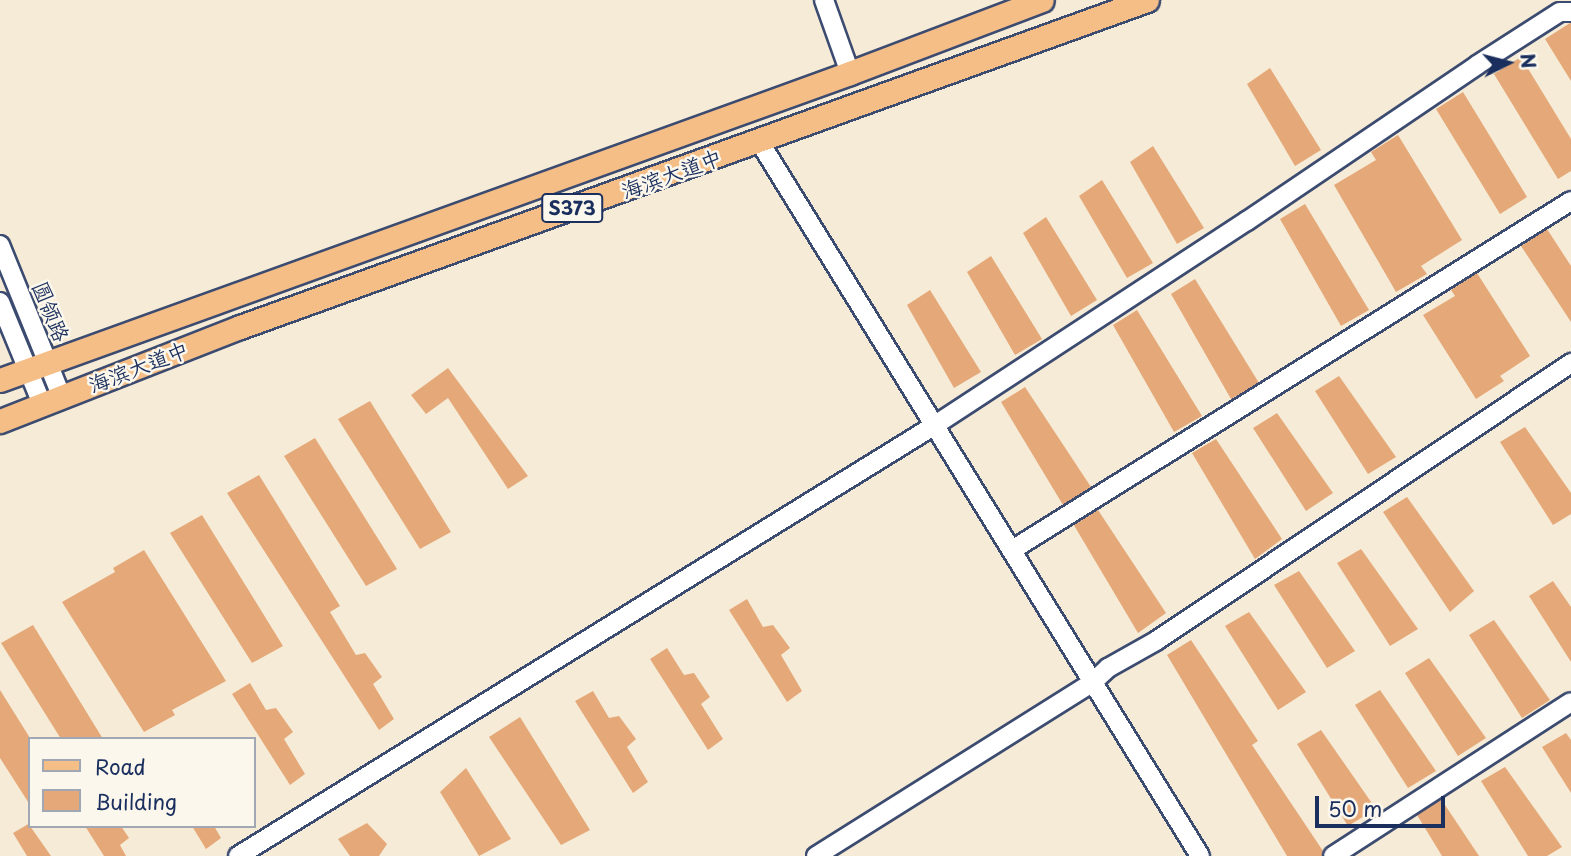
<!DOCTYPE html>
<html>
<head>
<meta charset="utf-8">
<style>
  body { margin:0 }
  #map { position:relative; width:1571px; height:856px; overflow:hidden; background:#f6ebd6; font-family:"Playpen Sans","LXGW WenKai TC",sans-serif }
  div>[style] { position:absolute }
  .building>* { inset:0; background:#e5a979 }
  .roads { filter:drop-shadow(2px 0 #3c4b70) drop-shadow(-2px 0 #3c4b70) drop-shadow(0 2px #3c4b70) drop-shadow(0 -2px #3c4b70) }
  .minor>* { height:18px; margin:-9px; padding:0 9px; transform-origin:9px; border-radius:9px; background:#fff }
  .major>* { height:23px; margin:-11.5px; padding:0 11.5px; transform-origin:11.5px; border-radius:11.5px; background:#f6be87 }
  span { translate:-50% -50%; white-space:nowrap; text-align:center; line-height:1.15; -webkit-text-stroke:5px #fbf7ec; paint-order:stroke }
  .shield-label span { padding:2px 5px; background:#fbf7ec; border:2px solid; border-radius:5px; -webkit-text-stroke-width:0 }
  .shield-label { font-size:19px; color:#1b2f5e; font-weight:700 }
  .street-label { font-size:21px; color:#1b2f5e }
  .legend { position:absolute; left:28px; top:737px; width:228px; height:91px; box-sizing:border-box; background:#fbf7ec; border:2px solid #a1a7b3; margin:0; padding:9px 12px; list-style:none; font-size:21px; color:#1b2f5e }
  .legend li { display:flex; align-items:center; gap:14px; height:35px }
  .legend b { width:35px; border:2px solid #a1a7b3 }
  .north { position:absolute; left:1473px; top:28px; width:70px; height:70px; -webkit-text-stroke:5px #fbf7ec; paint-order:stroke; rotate:84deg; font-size:19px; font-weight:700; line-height:28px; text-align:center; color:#1b2f5e }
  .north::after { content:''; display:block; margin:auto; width:24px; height:32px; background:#1b2f5e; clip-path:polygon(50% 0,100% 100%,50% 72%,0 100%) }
  .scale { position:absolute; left:1315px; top:796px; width:130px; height:32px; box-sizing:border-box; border:4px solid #1b2f5e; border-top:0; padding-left:9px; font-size:21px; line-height:24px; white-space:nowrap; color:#1b2f5e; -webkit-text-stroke:5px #fbf7ec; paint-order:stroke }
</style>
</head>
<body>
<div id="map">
  <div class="building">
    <div style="clip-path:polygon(1570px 23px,1571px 23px,1571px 81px,1545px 39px)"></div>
    <div style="clip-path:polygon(1521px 57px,1571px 139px,1571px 171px,1558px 179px,1494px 74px)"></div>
    <div style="clip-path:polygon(1270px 68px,1321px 150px,1295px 166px,1247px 84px)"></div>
    <div style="clip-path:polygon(1463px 92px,1527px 197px,1500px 214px,1436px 109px)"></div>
    <div style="clip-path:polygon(1398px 135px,1462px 240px,1421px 266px,1427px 274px,1396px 292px,1334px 185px,1376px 160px,1371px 152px)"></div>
    <div style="clip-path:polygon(1153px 146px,1204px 228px,1177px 244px,1130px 162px)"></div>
    <div style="clip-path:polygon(1102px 180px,1153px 263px,1127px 278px,1079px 196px)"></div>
    <div style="clip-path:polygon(1305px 204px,1369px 310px,1341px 326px,1280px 219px)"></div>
    <div style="clip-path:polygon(1046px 217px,1097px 300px,1071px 316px,1023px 233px)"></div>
    <div style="clip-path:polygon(1547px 229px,1571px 266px,1571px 322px,1521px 246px)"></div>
    <div style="clip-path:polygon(991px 256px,1042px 339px,1015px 355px,967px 272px)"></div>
    <div style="clip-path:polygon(1477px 273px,1530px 356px,1500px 376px,1504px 381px,1476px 399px,1423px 315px,1455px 296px,1451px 290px)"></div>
    <div style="clip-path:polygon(1195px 279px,1259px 383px,1231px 399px,1171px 294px)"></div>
    <div style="clip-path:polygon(930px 290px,981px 372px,954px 388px,907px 305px)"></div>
    <div style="clip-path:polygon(1137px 310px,1202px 416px,1174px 432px,1113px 325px)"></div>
    <div style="clip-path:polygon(448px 368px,528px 476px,508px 489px,448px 398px,426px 414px,411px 395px)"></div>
    <div style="clip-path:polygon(1339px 376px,1396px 457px,1368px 474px,1315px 391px)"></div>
    <div style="clip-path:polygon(1025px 387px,1091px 487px,1063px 505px,1001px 402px)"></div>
    <div style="clip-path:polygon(370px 401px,451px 532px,420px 549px,338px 419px)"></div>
    <div style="clip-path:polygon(1277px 413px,1333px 493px,1306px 511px,1253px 428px)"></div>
    <div style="clip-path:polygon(1525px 427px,1571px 493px,1571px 514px,1553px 525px,1500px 442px)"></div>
    <div style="clip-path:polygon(315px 438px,397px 569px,366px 586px,284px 456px)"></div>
    <div style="clip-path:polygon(1216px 439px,1282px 539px,1255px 559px,1192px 453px)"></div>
    <div style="clip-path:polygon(259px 475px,340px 606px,330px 612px,356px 655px,365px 653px,382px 677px,373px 684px,394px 719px,379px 730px,227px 493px)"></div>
    <div style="clip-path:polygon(1407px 497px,1474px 591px,1450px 612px,1383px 512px)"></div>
    <div style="clip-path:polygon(1098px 510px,1166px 613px,1138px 633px,1075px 527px,1074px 525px)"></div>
    <div style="clip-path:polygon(202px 515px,283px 646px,252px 663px,170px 533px)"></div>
    <div style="clip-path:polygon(1361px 549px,1418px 629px,1390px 646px,1337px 563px)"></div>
    <div style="clip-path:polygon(144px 550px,226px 681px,172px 710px,175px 715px,144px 732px,62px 602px,115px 572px,113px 568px)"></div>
    <div style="clip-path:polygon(1299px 571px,1355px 651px,1327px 668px,1274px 585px)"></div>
    <div style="clip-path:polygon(1553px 581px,1571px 607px,1571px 662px,1529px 596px)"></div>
    <div style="clip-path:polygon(747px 599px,763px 627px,773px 625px,790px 648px,781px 655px,802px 691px,787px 702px,729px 610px)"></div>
    <div style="clip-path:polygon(1249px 612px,1306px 692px,1278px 710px,1225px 626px)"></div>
    <div style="clip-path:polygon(1494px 620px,1550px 700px,1522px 718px,1469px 635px)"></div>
    <div style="clip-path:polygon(33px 625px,103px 739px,61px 739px,1px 643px)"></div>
    <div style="clip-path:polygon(1191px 640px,1258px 741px,1252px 745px,1323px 851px,1322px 856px,1287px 856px,1167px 655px)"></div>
    <div style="clip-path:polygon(667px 648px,684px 675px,694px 673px,710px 697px,701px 704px,723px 739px,708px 750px,650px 659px)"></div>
    <div style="clip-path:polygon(1429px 658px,1486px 738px,1458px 756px,1405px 673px)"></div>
    <div style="clip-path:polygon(250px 683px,266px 710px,276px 708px,293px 732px,284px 739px,305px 774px,290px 785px,232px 694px)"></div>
    <div style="clip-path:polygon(0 690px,30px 738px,30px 805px,0 758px)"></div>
    <div style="clip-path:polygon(1380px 690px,1436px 771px,1408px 788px,1355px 705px)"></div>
    <div style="clip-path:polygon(593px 691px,609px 718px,619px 716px,636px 739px,627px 747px,648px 782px,633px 793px,575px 701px)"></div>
    <div style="clip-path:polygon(520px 717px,590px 830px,561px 845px,489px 737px)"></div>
    <div style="clip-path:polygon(1321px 730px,1376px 809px,1348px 826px,1297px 744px)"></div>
    <div style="clip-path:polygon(1566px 733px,1571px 740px,1571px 793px,1542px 747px)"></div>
    <div style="clip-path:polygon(1505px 767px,1562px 847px,1547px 856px,1528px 856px,1481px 781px)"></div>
    <div style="clip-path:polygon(466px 768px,511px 839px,479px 856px,440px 792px)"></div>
    <div style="clip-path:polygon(1441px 799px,1479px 856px,1442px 856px,1417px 815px)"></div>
    <div style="clip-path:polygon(30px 823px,30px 826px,51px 856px,27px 856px,13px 833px)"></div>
    <div style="clip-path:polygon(367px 823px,387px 844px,379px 856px,350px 856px,338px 839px)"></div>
    <div style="clip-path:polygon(85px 826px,121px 826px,129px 838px,120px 845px,126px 856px,104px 856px)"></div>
    <div style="clip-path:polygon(192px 826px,214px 826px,221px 838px,206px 849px)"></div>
  </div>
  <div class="roads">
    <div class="minor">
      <div style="left:824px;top:0;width:77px;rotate:70.4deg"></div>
      <div style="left:759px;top:141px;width:840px;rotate:58.33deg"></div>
      <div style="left:0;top:245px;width:162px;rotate:67.9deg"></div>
      <div style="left:0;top:302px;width:110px;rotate:67.6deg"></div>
      <div style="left:1012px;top:550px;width:659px;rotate:-31.98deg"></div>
      <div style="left:238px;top:856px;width:819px;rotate:-31.73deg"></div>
      <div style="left:935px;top:425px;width:373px;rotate:-33.2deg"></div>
      <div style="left:1247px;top:221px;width:278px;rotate:-34.1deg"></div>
      <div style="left:1477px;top:65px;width:98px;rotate:-32.6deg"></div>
      <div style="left:1560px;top:12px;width:11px"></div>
      <div style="left:816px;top:856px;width:327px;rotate:-32.1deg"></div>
      <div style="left:1093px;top:682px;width:21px;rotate:-43deg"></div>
      <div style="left:1108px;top:668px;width:55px;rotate:-29.4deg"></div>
      <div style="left:1156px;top:641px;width:500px;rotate:-33.8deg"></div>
      <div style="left:1333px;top:856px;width:283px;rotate:-32.9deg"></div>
    </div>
    <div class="major">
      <div style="left:0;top:380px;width:904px;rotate:-19.86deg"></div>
      <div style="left:850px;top:73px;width:205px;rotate:-20.8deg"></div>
      <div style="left:0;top:421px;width:258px;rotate:-21.4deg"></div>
      <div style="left:240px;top:327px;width:964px;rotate:-19.83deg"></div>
    </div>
  </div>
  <div class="shield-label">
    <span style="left:572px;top:208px">S373</span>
  </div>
  <div class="street-label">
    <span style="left:671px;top:173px;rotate:-20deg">海滨大道中</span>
    <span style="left:52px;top:311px;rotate:68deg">圆领路</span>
    <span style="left:138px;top:366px;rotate:-21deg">海滨大道中</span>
  </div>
  <ul class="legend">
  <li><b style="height:9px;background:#f6be87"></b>Road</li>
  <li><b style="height:19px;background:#e5a979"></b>Building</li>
  </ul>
  <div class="north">N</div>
  <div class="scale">50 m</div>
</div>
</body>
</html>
